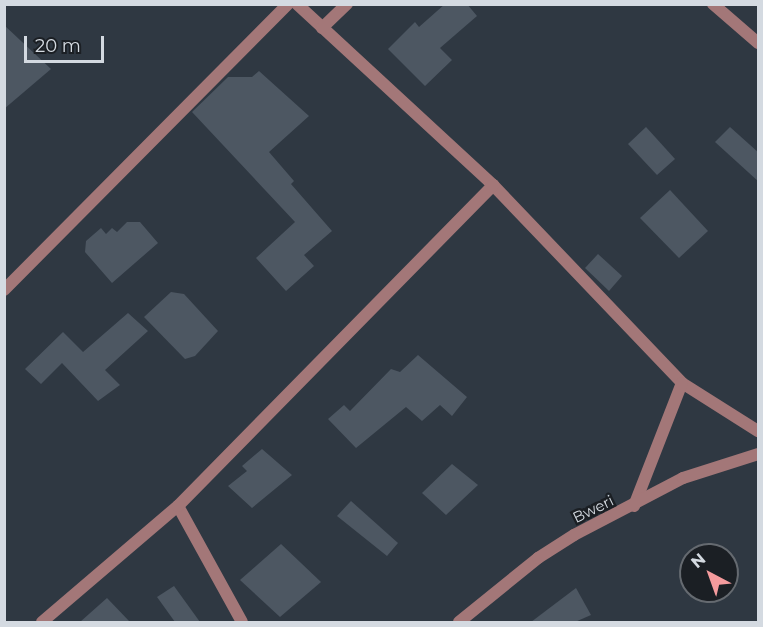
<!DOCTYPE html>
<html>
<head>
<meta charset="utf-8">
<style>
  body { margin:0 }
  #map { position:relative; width:763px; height:627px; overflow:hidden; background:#2f3842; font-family:Montserrat,sans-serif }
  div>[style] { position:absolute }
  .building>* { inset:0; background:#4d5762 }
  .street>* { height:12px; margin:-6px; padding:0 6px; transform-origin:6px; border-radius:6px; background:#a37778 }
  span { translate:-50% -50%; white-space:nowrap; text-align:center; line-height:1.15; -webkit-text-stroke:5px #1b1f24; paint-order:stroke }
  .street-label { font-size:15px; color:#d4dae1 }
  .frame { position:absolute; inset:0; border:6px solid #d4dae1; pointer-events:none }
  .north { position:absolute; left:679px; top:543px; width:60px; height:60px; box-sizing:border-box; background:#1b1f24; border:2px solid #656a70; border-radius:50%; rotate:319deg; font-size:16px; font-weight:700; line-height:24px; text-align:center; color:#d4dae1 }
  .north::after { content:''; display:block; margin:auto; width:21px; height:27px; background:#f59b9d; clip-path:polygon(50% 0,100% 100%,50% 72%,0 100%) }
  .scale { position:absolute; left:24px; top:36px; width:80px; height:27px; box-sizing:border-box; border:3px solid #d4dae1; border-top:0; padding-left:8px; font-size:18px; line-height:21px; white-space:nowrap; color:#d4dae1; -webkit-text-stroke:4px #1b1f24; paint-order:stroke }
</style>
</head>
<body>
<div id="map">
  <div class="building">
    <div style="clip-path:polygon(445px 4px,467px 4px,477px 16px,440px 48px,452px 60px,425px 86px,388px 49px,415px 22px,419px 27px)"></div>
    <div style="clip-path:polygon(4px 25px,51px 69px,4px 109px)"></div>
    <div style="clip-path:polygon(259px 71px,309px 116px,269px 152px,294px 181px,291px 184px,332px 231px,304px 255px,314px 266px,286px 291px,256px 258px,295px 222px,192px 112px,228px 77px,252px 77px)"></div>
    <div style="clip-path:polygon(646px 127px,675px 159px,657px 175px,628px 144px)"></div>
    <div style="clip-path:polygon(730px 127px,759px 153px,759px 182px,715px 142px)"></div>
    <div style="clip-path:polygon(670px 190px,708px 231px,679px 258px,640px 218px)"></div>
    <div style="clip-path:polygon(127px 222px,140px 222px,158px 243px,112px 283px,85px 252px,86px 241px,101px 228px,106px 234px,112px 228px,117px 232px)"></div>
    <div style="clip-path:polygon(598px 254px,622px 276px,609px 291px,585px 268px)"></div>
    <div style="clip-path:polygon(171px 292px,184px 294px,218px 331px,195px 356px,185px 359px,144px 317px)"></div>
    <div style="clip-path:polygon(128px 313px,148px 331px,105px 370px,120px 385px,98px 401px,62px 363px,41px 384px,25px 369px,63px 332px,83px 352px)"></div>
    <div style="clip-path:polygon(418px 355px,467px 397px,452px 416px,440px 405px,422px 421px,406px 407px,356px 448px,328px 419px,344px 405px,350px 411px,391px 369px,400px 372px)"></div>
    <div style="clip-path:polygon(262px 449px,292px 475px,252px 508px,228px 486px,247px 471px,242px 466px)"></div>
    <div style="clip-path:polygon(452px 464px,478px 485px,446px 515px,422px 493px)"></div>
    <div style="clip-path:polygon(351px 501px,398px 543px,387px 556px,337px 516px)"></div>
    <div style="clip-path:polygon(281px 544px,321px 582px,280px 617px,240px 580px)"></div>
    <div style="clip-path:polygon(174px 586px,200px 622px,175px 622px,157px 597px)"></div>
    <div style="clip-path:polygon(576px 588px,591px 615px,575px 622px,531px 622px)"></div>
    <div style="clip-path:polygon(107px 598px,130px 622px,80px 622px)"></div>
  </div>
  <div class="street">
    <div style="left:297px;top:4px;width:267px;rotate:42.7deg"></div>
    <div style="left:493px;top:185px;width:274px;rotate:46.3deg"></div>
    <div style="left:682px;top:383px;width:90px;rotate:32.3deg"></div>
    <div style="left:713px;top:4px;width:60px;rotate:40.9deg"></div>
    <div style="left:322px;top:28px;width:35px;rotate:-44deg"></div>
    <div style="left:4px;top:290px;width:403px;rotate:-45.2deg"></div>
    <div style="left:178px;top:506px;width:132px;rotate:61.1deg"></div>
    <div style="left:634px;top:506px;width:132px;rotate:-68.7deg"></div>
    <div style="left:42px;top:622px;width:179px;rotate:-40.5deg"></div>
    <div style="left:178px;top:506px;width:450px;rotate:-45.5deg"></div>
    <div style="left:459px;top:622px;width:102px;rotate:-39deg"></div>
    <div style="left:538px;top:558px;width:43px;rotate:-32.6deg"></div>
    <div style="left:574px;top:535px;width:123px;rotate:-27.6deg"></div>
    <div style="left:683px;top:478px;width:79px;rotate:-17.7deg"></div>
  </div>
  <div class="street-label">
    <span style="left:593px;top:509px;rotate:-26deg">Bweri</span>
  </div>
  <div class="frame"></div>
  <div class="north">N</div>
  <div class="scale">20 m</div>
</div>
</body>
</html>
